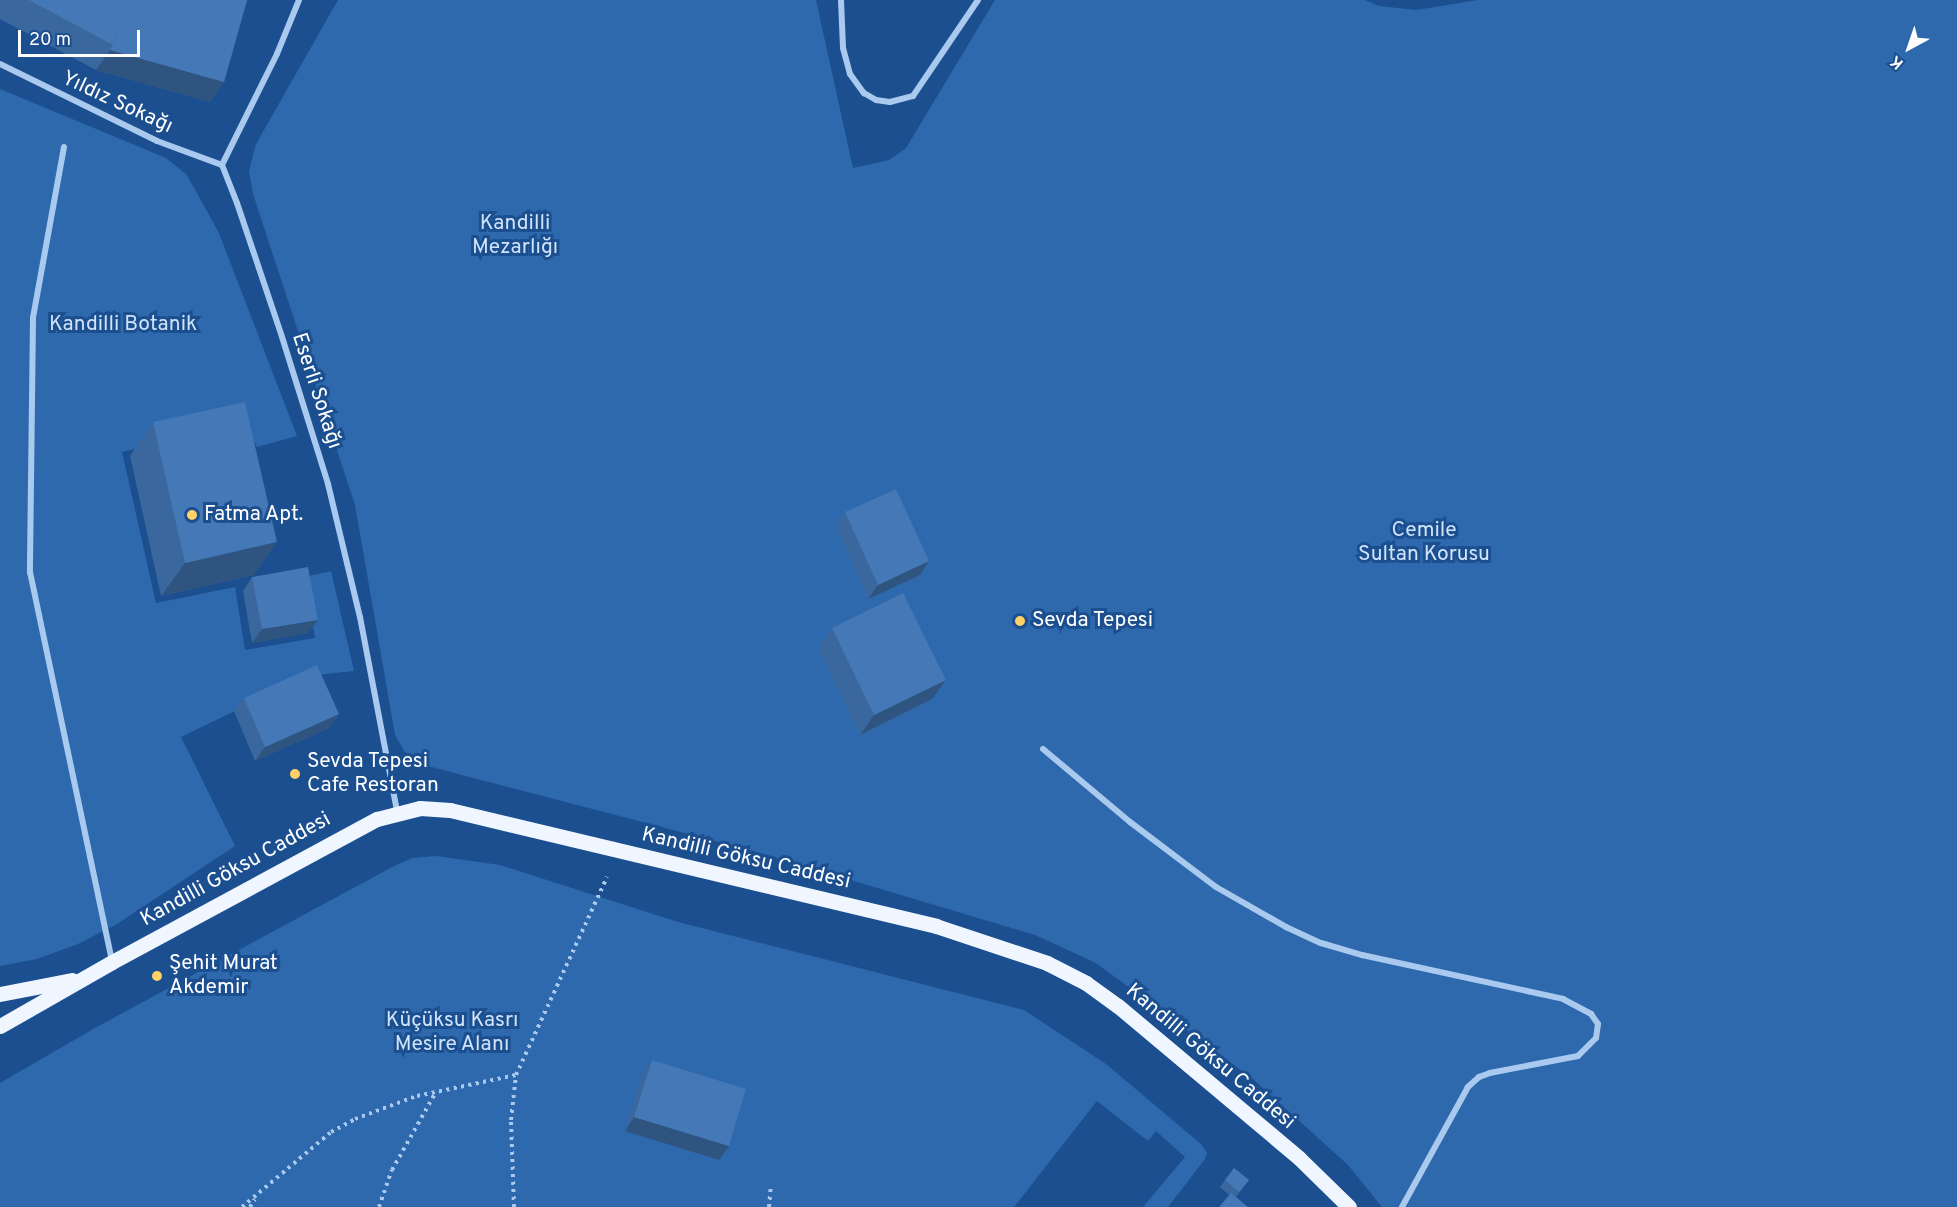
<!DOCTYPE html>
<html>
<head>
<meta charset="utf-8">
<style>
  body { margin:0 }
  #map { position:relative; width:1957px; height:1207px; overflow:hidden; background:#1b4f8f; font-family:Overpass,sans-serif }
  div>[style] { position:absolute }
  .green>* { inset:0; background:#2e69ad }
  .path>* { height:4px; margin-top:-2px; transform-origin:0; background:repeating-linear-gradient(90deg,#a9c9ee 0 3px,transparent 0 7.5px) }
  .street>* { height:6px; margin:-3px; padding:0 3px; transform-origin:3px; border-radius:3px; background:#a9c9ee }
  .primary>* { height:15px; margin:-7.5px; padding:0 7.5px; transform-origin:7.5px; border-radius:7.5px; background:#f0f6ff }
  .wall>* { inset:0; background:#3a679d }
  .shaded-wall>* { inset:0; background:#305480 }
  .building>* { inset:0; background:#4478b7 }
  .dots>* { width:16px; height:16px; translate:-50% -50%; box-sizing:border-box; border:3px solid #1b4f8f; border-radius:50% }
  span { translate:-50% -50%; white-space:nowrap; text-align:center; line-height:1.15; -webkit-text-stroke:6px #1b4f8f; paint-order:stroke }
  .street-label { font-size:21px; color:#fff }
  .park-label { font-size:21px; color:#cfe3fa }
  .poi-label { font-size:21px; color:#fff }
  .left { translate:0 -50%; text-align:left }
  .north { position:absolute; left:1879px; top:18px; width:60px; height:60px; -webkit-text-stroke:4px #1b4f8f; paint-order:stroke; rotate:220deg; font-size:16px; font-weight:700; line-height:24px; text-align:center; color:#fff }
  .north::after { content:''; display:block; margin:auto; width:21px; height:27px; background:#fff; clip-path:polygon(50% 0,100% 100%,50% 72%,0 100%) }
  .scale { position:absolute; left:18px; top:30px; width:122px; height:27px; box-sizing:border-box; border:3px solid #fff; border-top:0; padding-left:8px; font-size:18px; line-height:21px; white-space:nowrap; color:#fff; -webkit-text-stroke:4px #1b4f8f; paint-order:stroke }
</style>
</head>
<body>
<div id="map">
  <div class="green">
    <div style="clip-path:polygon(338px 0,816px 0,853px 168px,889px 160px,906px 148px,995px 0,1365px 0,1379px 6px,1416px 10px,1478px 0,1957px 0,1957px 1207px,1382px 1207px,1348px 1165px,1253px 1079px,1096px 963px,1035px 935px,750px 850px,420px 764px,404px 751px,395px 735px,355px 505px,253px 194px,249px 171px,256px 144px)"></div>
    <div style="clip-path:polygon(0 89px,166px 158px,187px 175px,219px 233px,297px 436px,257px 447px,245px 422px,122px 452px,156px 603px,235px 587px,245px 650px,315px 638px,304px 577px,331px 571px,354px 671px,307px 676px,181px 737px,235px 846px,117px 924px,78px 944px,37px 959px,0 966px)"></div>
    <div style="clip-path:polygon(436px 856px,500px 865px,678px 922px,1024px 1010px,1106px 1064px,1201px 1144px,1207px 1153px,1205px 1159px,1168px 1207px,1143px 1207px,1185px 1157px,1156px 1131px,1148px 1141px,1097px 1101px,1014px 1207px,0 1207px,0 1083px,95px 1028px,394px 866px,412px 858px)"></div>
  </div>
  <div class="path">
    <div style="left:179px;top:959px;width:8px;rotate:67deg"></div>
    <div style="left:242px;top:1207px;width:116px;rotate:-40.1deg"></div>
    <div style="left:331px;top:1132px;width:27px;rotate:-28deg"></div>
    <div style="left:355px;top:1119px;width:66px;rotate:-20.4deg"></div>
    <div style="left:417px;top:1096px;width:101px;rotate:-12deg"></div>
    <div style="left:250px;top:1207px;width:9px;rotate:-58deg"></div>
    <div style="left:379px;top:1207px;width:39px;rotate:-71deg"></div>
    <div style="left:392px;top:1170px;width:90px;rotate:-60.6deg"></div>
    <div style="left:514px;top:1207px;width:87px;rotate:-92deg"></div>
    <div style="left:511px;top:1120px;width:45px;rotate:-83.7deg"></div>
    <div style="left:516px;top:1075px;width:218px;rotate:-65.3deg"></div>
    <div style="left:769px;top:1207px;width:22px;rotate:-85deg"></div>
  </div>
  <div class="street">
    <div style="left:299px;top:0;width:58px;rotate:112.2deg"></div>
    <div style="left:277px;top:54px;width:124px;rotate:116.4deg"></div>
    <div style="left:222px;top:165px;width:41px;rotate:68.5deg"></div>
    <div style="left:237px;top:203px;width:141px;rotate:71.4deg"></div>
    <div style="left:282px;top:337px;width:154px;rotate:72.6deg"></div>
    <div style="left:328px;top:484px;width:137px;rotate:76.5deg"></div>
    <div style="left:360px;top:617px;width:197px;rotate:79.2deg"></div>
    <div style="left:841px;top:0;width:48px;rotate:87.6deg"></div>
    <div style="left:843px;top:48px;width:27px;rotate:75deg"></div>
    <div style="left:850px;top:74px;width:24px;rotate:54deg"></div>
    <div style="left:864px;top:93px;width:14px;rotate:30deg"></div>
    <div style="left:876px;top:100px;width:14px;rotate:8deg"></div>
    <div style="left:890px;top:102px;width:24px;rotate:-15deg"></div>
    <div style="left:913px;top:96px;width:116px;rotate:-55.9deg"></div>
    <div style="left:0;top:64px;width:175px;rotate:26.1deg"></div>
    <div style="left:157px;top:141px;width:69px;rotate:20.3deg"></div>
    <div style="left:64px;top:147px;width:174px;rotate:100.3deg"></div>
    <div style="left:33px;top:318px;width:254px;rotate:90.7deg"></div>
    <div style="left:30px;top:572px;width:398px;rotate:78.1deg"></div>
    <div style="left:1043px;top:749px;width:114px;rotate:40deg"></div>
    <div style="left:1130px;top:822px;width:108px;rotate:37.1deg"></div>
    <div style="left:1216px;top:887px;width:81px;rotate:29.7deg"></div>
    <div style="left:1286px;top:927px;width:38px;rotate:25deg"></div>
    <div style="left:1321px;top:943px;width:43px;rotate:16.3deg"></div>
    <div style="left:1362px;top:955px;width:206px;rotate:12.3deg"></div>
    <div style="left:1563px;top:999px;width:32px;rotate:28deg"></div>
    <div style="left:1591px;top:1014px;width:12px;rotate:55deg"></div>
    <div style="left:1598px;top:1024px;width:14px;rotate:98deg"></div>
    <div style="left:1596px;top:1038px;width:25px;rotate:135deg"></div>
    <div style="left:1578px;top:1056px;width:90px;rotate:169.1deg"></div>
    <div style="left:1490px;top:1073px;width:12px;rotate:160deg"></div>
    <div style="left:1479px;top:1077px;width:15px;rotate:138deg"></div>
    <div style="left:1468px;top:1087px;width:137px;rotate:118.8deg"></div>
  </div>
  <div class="primary">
    <div style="left:0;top:994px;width:73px;rotate:-11deg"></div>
    <div style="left:0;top:1026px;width:129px;rotate:-29.7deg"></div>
    <div style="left:112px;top:962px;width:301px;rotate:-28.4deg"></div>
    <div style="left:377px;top:819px;width:44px;rotate:-14.3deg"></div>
    <div style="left:420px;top:808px;width:30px;rotate:4deg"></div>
    <div style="left:450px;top:810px;width:500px;rotate:13.4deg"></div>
    <div style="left:936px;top:926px;width:117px;rotate:18.4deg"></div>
    <div style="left:1047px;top:963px;width:44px;rotate:27.1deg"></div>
    <div style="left:1086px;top:983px;width:39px;rotate:36deg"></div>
    <div style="left:1118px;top:1006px;width:236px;rotate:40deg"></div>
    <div style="left:1299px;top:1158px;width:70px;rotate:44.4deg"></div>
  </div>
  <div class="wall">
    <div style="clip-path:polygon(0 0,247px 0,224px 82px,210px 102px,96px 70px,0 19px)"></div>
    <div style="clip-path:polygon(153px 422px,254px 575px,161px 596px,130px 456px)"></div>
    <div style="clip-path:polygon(845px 512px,920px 575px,868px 599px,836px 526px)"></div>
    <div style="clip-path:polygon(252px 577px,318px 620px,308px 633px,252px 643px,243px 591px)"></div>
    <div style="clip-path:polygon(832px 628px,932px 699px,860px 735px,818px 648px)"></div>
    <div style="clip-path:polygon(244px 698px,339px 714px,329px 728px,255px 761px,234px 711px)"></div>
    <div style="clip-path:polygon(652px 1060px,729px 1146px,719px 1160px,625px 1131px,642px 1074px)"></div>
    <div style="clip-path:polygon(1234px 1168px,1249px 1180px,1236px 1197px,1229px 1195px,1220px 1187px)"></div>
  </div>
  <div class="shaded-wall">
    <div style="clip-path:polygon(110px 50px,224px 82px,210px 102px,96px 70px)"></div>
    <div style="clip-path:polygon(277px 542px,254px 575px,161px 596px,185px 563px)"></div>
    <div style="clip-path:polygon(929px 561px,920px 575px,868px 599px,878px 585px)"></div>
    <div style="clip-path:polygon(318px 620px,308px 633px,252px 643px,262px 629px)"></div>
    <div style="clip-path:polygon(946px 680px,932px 699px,860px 735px,874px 715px)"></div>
    <div style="clip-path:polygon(339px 714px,329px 728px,255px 761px,265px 747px)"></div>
    <div style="clip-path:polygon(634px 1117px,729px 1146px,719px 1160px,625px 1131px)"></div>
  </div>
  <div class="building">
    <div style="clip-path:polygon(29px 0,126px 0,113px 45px)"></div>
    <div style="clip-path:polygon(126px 0,247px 0,224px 82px,110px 50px,113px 45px)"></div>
    <div style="clip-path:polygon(245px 402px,277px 542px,185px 563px,153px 422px)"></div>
    <div style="clip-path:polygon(896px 489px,929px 561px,878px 585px,845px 512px)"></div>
    <div style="clip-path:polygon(308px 567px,318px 620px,262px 629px,252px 577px)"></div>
    <div style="clip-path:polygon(903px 593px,946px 680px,874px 715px,832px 628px)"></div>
    <div style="clip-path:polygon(317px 665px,339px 714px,265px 747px,244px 698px)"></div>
    <div style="clip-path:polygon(652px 1060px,746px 1089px,729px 1146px,634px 1117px)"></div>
    <div style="clip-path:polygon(1234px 1168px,1249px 1180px,1239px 1192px,1225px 1180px)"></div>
    <div style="clip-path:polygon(1231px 1193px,1248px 1207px,1219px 1207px)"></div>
  </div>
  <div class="dots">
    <div style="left:192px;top:515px;background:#ffd166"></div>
    <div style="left:1020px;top:621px;background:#ffd166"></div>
    <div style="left:295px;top:774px;background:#ffd166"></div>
    <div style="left:157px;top:976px;background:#ffd166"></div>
  </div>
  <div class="street-label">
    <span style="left:117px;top:103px;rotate:25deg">Yıldız Sokağı</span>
    <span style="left:316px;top:391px;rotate:72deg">Eserli Sokağı</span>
    <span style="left:746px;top:859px;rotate:13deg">Kandilli Göksu Caddesi</span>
    <span style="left:236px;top:870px;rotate:-29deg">Kandilli Göksu Caddesi</span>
    <span style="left:1210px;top:1057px;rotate:40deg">Kandilli Göksu Caddesi</span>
  </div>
  <div class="park-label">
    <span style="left:515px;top:236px">Kandilli<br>Mezarlığı</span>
    <span style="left:123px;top:325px">Kandilli Botanik</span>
    <span style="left:1424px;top:543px">Cemile<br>Sultan Korusu</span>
    <span style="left:452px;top:1033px">Küçüksu Kasrı<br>Mesire Alanı</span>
  </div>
  <div class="poi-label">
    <span class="left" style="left:204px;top:515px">Fatma Apt.</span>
    <span class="left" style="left:1032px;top:621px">Sevda Tepesi</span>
    <span class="left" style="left:307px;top:774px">Sevda Tepesi<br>Cafe Restoran</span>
    <span class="left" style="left:169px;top:976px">Şehit Murat<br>Akdemir</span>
  </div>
  <div class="north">K</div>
  <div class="scale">20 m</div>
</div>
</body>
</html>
